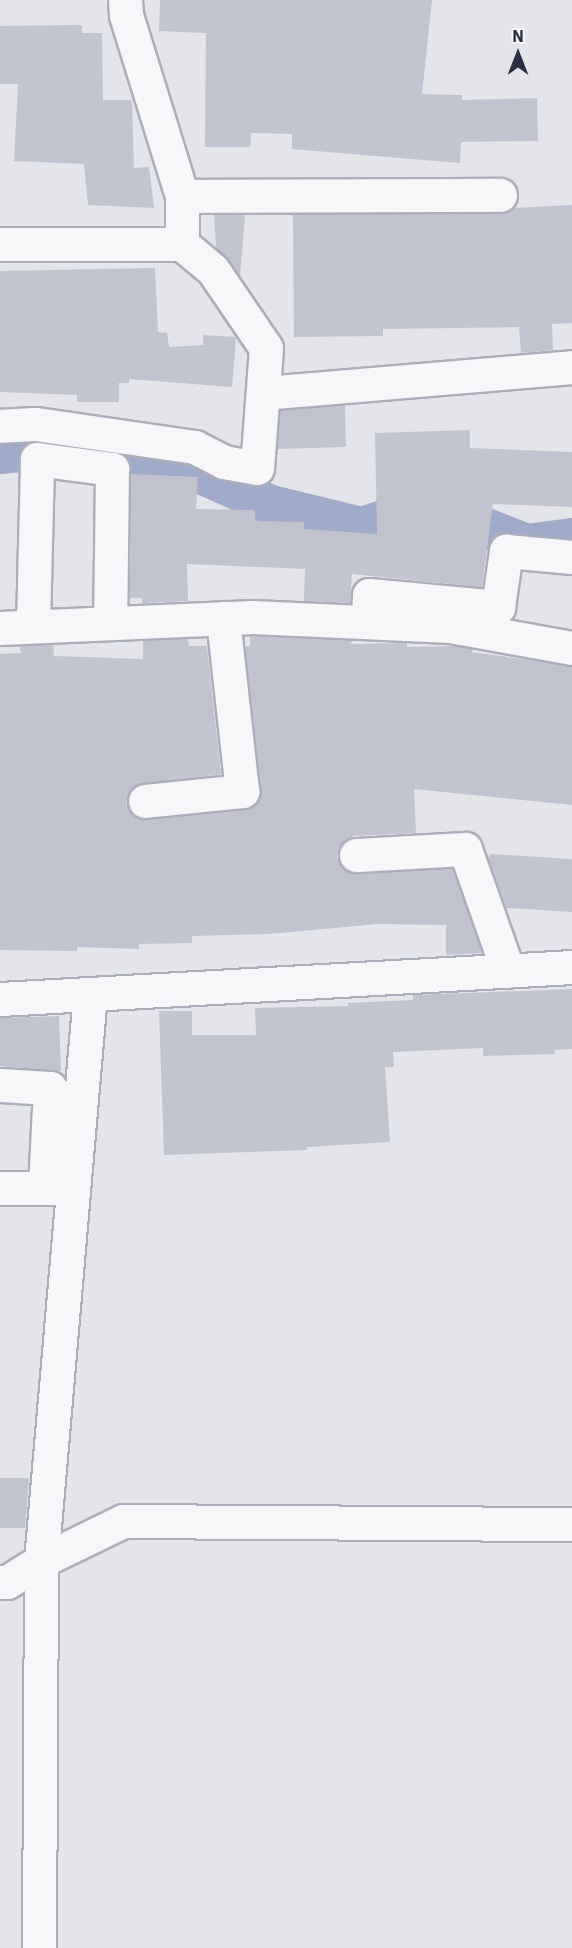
<!DOCTYPE html>
<html>
<head>
<meta charset="utf-8">
<style>
  body { margin:0 }
  #map { position:relative; width:572px; height:1948px; overflow:hidden; background:#e4e5eb; font-family:"IBM Plex Sans",sans-serif }
  div>[style] { position:absolute }
  .canal>* { height:40px; margin:-20px; padding:0 20px; transform-origin:20px; border-radius:20px; background:#a0aaca }
  .building>* { inset:0; background:#c1c3ce }
  .roads { filter:drop-shadow(2px 0 #acaeb9) drop-shadow(-2px 0 #acaeb9) drop-shadow(0 2px #acaeb9) drop-shadow(0 -2px #acaeb9) }
  .minor>* { height:33px; margin:-16.5px; padding:0 16.5px; transform-origin:16.5px; border-radius:16.5px; background:#f7f7fa }
  span { translate:-50% -50%; white-space:nowrap; text-align:center; line-height:1.15; -webkit-text-stroke:6px #f4f4f9; paint-order:stroke }
  .north { position:absolute; left:488px; top:24px; width:60px; height:60px; -webkit-text-stroke:4px #f4f4f9; paint-order:stroke; rotate:0deg; font-size:16px; font-weight:700; line-height:24px; text-align:center; color:#2b2f44 }
  .north::after { content:''; display:block; margin:auto; width:21px; height:27px; background:#2b2f44; clip-path:polygon(50% 0,100% 100%,50% 72%,0 100%) }
</style>
</head>
<body>
<div id="map">
  <div class="canal">
    <div style="left:0;top:454px;width:41px;rotate:-5.6deg"></div>
    <div style="left:41px;top:450px;width:136px;rotate:5.5deg"></div>
    <div style="left:176px;top:463px;width:104px;rotate:23.9deg"></div>
    <div style="left:271px;top:505px;width:94px;rotate:13.6deg"></div>
    <div style="left:362px;top:527px;width:70px;rotate:-18.4deg"></div>
    <div style="left:428px;top:505px;width:106px;rotate:21.5deg"></div>
    <div style="left:527px;top:544px;width:45px;rotate:-7.6deg"></div>
  </div>
  <div class="building">
    <div style="clip-path:polygon(160px 0,432px 0,422px 94px,462px 95px,462px 100px,537px 98px,538px 141px,461px 142px,460px 163px,292px 149px,292px 134px,251px 133px,250px 147px,205px 147px,206px 33px,159px 31px)"></div>
    <div style="clip-path:polygon(82px 25px,82px 33px,102px 33px,103px 100px,132px 100px,134px 168px,149px 167px,154px 208px,88px 205px,84px 164px,14px 161px,18px 84px,0 84px,0 26px)"></div>
    <div style="clip-path:polygon(572px 205px,572px 323px,552px 324px,553px 350px,521px 353px,519px 327px,383px 329px,383px 336px,294px 337px,293px 214px,500px 214px,513px 208px)"></div>
    <div style="clip-path:polygon(214px 215px,245px 215px,240px 277px,228px 259px,216px 248px)"></div>
    <div style="clip-path:polygon(155px 268px,158px 332px,167px 333px,169px 347px,203px 345px,203px 335px,236px 337px,232px 387px,129px 379px,129px 383px,119px 383px,119px 402px,77px 402px,77px 395px,0 392px,0 271px)"></div>
    <div style="clip-path:polygon(345px 405px,346px 447px,277px 449px,280px 410px)"></div>
    <div style="clip-path:polygon(470px 430px,470px 448px,572px 452px,572px 507px,493px 504px,482px 587px,352px 574px,350px 603px,304px 601px,305px 569px,187px 564px,188px 601px,142px 603px,142px 598px,130px 598px,131px 474px,198px 477px,196px 509px,255px 510px,255px 521px,304px 522px,304px 529px,377px 534px,375px 433px)"></div>
    <div style="clip-path:polygon(250px 636px,352px 640px,351px 644px,407px 643px,407px 647px,457px 646px,472px 649px,472px 652px,572px 666px,572px 805px,414px 789px,416px 833px,354px 836px,345px 840px,339px 847px,337px 857px,341px 866px,347px 871px,356px 874px,452px 868px,482px 953px,446px 955px,446px 925px,378px 924px,269px 934px,192px 936px,192px 943px,139px 944px,139px 949px,77px 947px,77px 951px,0 950px,0 654px,21px 653px,20px 646px,53px 644px,54px 656px,143px 659px,143px 641px,188px 639px,189px 646px,207px 646px,221px 774px,135px 786px,128px 793px,126px 803px,130px 811px,137px 818px,147px 820px,244px 810px,253px 806px,259px 799px,261px 789px,245px 646px,250px 646px)"></div>
    <div style="clip-path:polygon(490px 854px,572px 859px,572px 912px,506px 908px,489px 859px)"></div>
    <div style="clip-path:polygon(572px 989px,572px 1049px,554px 1050px,555px 1054px,483px 1056px,483px 1048px,393px 1052px,394px 1067px,385px 1067px,390px 1142px,307px 1147px,307px 1150px,164px 1155px,159px 1011px,192px 1011px,192px 1035px,256px 1035px,255px 1008px,348px 1006px,348px 1003px,413px 1000px,413px 995px)"></div>
    <div style="clip-path:polygon(59px 1016px,61px 1071px,0 1066px,0 1018px)"></div>
    <div style="clip-path:polygon(0 1478px,29px 1478px,25px 1528px,0 1528px)"></div>
  </div>
  <div class="roads">
    <div class="minor">
      <div style="left:125px;top:0;width:15px;rotate:86deg"></div>
      <div style="left:126px;top:15px;width:189px;rotate:72.8deg"></div>
      <div style="left:182px;top:196px;width:48px;rotate:90deg"></div>
      <div style="left:182px;top:196px;width:318px;rotate:-0.2deg"></div>
      <div style="left:0;top:244px;width:182px"></div>
      <div style="left:182px;top:244px;width:40px;rotate:40deg"></div>
      <div style="left:213px;top:270px;width:94px;rotate:55.8deg"></div>
      <div style="left:266px;top:348px;width:120px;rotate:94.3deg"></div>
      <div style="left:257px;top:468px;width:34px;rotate:-170deg"></div>
      <div style="left:224px;top:462px;width:33px;rotate:-153deg"></div>
      <div style="left:195px;top:447px;width:162px;rotate:-171.8deg"></div>
      <div style="left:35px;top:424px;width:35px;rotate:177deg"></div>
      <div style="left:264px;top:393px;width:309px;rotate:-4.8deg"></div>
      <div style="left:368px;top:622px;width:27px;rotate:-88deg"></div>
      <div style="left:369px;top:595px;width:130px;rotate:5.3deg"></div>
      <div style="left:498px;top:607px;width:57px;rotate:-81.9deg"></div>
      <div style="left:506px;top:551px;width:66px;rotate:5.2deg"></div>
      <div style="left:33px;top:626px;width:167px;rotate:-88.6deg"></div>
      <div style="left:37px;top:459px;width:76px;rotate:7.6deg"></div>
      <div style="left:112px;top:469px;width:154px;rotate:90.7deg"></div>
      <div style="left:0;top:628px;width:253px;rotate:-2.5deg"></div>
      <div style="left:253px;top:617px;width:197px;rotate:2.6deg"></div>
      <div style="left:450px;top:626px;width:124px;rotate:10.2deg"></div>
      <div style="left:145px;top:801px;width:98px;rotate:-5.9deg"></div>
      <div style="left:242px;top:791px;width:174px;rotate:-96.3deg"></div>
      <div style="left:356px;top:855px;width:109px;rotate:-3.2deg"></div>
      <div style="left:465px;top:849px;width:129px;rotate:70.6deg"></div>
      <div style="left:0;top:999px;width:573px;rotate:-3.2deg"></div>
      <div style="left:0;top:1085px;width:50px;rotate:3.4deg"></div>
      <div style="left:50px;top:1088px;width:100px;rotate:92.9deg"></div>
      <div style="left:0;top:1188px;width:67px"></div>
      <div style="left:0;top:1582px;width:7px"></div>
      <div style="left:7px;top:1582px;width:40px;rotate:-32deg"></div>
      <div style="left:41px;top:1561px;width:91px;rotate:-26deg"></div>
      <div style="left:123px;top:1521px;width:449px;rotate:0.4deg"></div>
      <div style="left:39px;top:1948px;width:387px;rotate:-89.7deg"></div>
      <div style="left:41px;top:1561px;width:569px;rotate:-85.06deg"></div>
    </div>
  </div>
  <div class="north">N</div>
</div>
</body>
</html>
